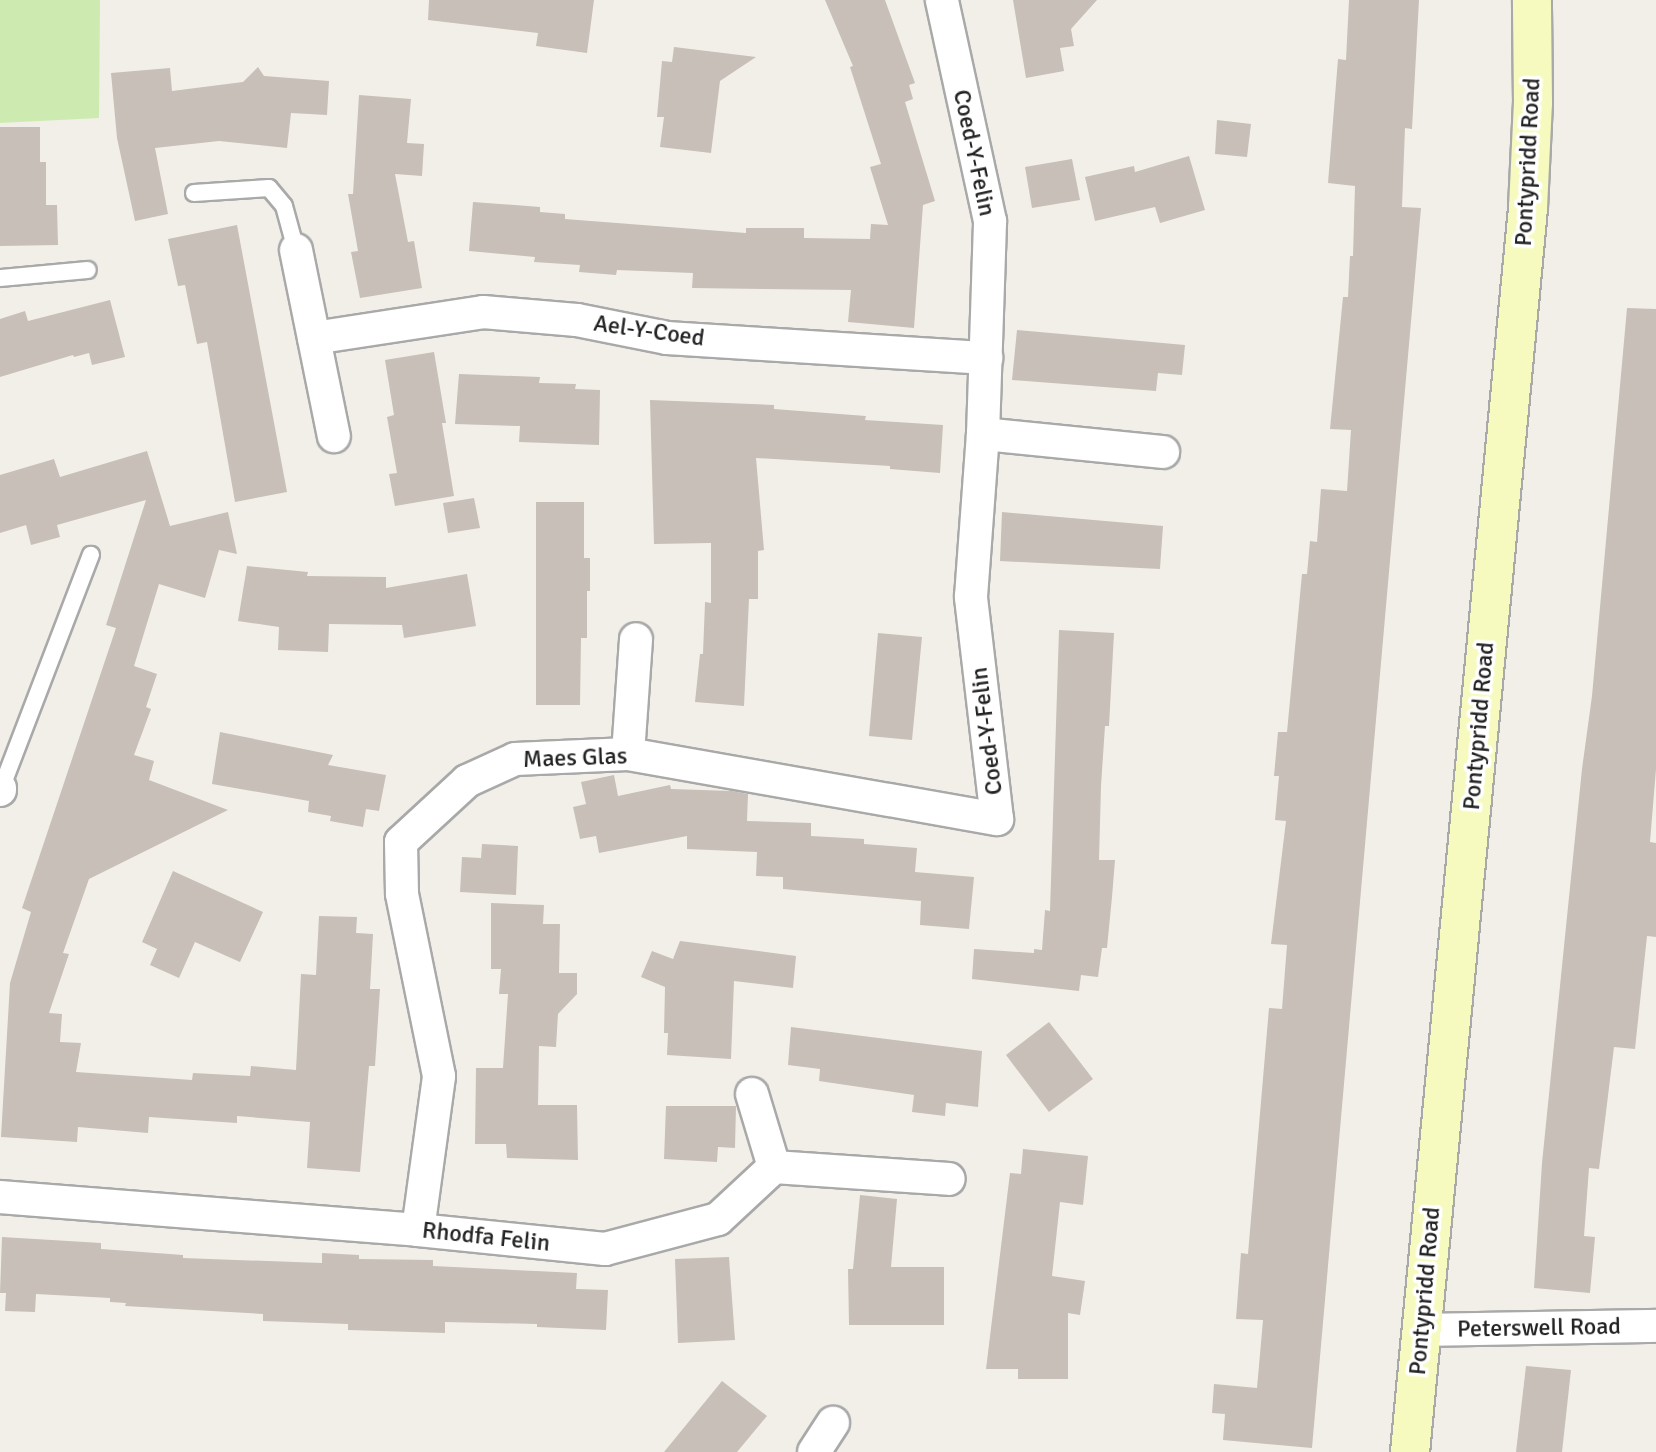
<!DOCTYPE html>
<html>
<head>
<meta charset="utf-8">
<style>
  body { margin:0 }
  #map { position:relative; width:1656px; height:1452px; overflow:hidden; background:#f2efe9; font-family:Signika,sans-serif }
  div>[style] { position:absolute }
  .grass>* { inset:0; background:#cdebb0 }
  .building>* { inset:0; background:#c7bfb8 }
  .roads { filter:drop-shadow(2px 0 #a9a9a9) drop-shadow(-2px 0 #a9a9a9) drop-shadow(0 2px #a9a9a9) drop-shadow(0 -2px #a9a9a9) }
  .service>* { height:16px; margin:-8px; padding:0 8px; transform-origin:8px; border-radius:8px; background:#fff }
  .minor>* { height:32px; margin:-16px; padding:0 16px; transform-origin:16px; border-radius:16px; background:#fff }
  .secondary>* { height:38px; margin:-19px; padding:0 19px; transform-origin:19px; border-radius:19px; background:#f7fabf }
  span { translate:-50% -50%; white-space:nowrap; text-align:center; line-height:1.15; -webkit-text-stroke:7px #fff; paint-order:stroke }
  .street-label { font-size:24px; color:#222 }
</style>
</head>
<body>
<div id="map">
  <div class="grass">
    <div style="clip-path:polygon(0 0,100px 0,99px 118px,0 123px)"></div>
  </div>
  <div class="building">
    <div style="clip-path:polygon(429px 0,594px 0,587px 53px,536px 46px,538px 33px,428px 20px)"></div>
    <div style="clip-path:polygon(825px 0,885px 0,915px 83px,909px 85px,913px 99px,905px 102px,935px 201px,923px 205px,914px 328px,848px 322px,851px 290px,692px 288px,693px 273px,617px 270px,616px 275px,579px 272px,580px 265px,534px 262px,535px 257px,469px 251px,473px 202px,540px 207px,540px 212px,565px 214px,565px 219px,746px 233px,746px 228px,804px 228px,804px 238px,870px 239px,871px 224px,888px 225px,870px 167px,881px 164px,850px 67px,853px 66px)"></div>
    <div style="clip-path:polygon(1013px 0,1097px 0,1071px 29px,1074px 46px,1060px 48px,1064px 71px,1026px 78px)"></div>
    <div style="clip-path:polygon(1349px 0,1419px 0,1412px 129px,1405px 128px,1402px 207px,1421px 208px,1312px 1448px,1223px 1440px,1225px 1414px,1212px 1413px,1214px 1384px,1257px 1388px,1263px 1320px,1236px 1319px,1241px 1253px,1248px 1254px,1269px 1008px,1282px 1009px,1287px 945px,1271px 944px,1286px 821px,1275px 820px,1279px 776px,1274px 776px,1278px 732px,1287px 732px,1302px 574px,1307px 574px,1310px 541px,1317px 542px,1321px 489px,1347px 491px,1351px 430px,1330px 429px,1343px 297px,1348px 297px,1350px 256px,1353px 256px,1355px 186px,1328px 183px,1338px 59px,1346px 60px)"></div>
    <div style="clip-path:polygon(674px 47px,756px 57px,720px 81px,711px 153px,660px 147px,664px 117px,657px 117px,662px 61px,672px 62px)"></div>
    <div style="clip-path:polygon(258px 67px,264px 76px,329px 81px,327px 115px,291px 113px,287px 148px,219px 141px,155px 148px,168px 214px,135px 221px,117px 138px,111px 73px,170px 68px,172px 91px,243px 82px)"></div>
    <div style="clip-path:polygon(359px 95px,411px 99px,407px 143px,424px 144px,422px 176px,395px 174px,408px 242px,414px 241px,422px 288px,360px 298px,351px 252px,358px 251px,348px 194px,353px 194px)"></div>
    <div style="clip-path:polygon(1217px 120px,1251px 124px,1247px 157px,1215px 154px)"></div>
    <div style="clip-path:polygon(0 127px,40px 127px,40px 162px,46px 162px,46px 205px,57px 205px,58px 245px,0 246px)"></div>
    <div style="clip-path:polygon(1189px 156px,1205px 210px,1160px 223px,1155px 207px,1095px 221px,1085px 177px,1134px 166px,1135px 172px)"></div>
    <div style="clip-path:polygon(1072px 159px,1080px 200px,1032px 208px,1025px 167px)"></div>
    <div style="clip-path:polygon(237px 225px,287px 492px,235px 502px,207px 342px,197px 344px,185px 285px,178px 286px,168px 239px)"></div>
    <div style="clip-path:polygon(110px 300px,125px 357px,92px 365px,89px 353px,74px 357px,73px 355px,0 377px,0 319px,25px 311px,28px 321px)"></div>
    <div style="clip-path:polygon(1627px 308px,1656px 309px,1656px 769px,1650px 842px,1656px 843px,1656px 937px,1647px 936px,1635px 1049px,1614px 1047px,1599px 1169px,1589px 1168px,1584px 1236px,1595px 1237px,1590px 1293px,1534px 1288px,1542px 1163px,1582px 769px,1592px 696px)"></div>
    <div style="clip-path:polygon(1017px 330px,1185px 345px,1182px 375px,1158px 373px,1156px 391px,1012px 380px)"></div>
    <div style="clip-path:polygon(434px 352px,446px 423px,442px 423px,454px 496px,395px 506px,389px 474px,397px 473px,387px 417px,394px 415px,385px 360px)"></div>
    <div style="clip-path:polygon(459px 374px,540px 377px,539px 383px,576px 384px,575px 389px,600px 390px,599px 445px,519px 442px,520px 426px,455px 424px)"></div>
    <div style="clip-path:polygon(650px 400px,774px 405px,774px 409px,866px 416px,865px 420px,943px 425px,940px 473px,890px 469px,890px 466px,756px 458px,764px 550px,758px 551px,758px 599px,749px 599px,744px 706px,695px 702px,700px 654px,703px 654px,705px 602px,711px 603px,711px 543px,654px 544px)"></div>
    <div style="clip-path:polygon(147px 451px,170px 526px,228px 512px,237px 554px,219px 550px,205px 598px,159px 584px,134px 666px,157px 674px,146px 707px,151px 709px,134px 755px,154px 761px,149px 780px,228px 810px,89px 879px,63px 953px,69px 954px,49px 1013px,62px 1014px,60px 1042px,81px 1043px,76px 1072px,192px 1080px,193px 1073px,250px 1076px,251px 1066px,296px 1070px,301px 974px,316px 975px,319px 916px,357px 917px,356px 933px,373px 934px,370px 989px,380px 989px,375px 1066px,369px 1066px,360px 1172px,307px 1168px,310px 1122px,237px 1116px,237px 1123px,149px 1117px,148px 1133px,78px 1127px,77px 1142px,1px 1137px,10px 983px,31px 912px,22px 908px,116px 628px,106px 625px,146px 500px,57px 525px,60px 537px,31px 545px,26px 525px,0 533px,0 475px,54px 459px,60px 477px)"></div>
    <div style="clip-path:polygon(474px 498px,480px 528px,448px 533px,443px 503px)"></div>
    <div style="clip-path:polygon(536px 502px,584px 502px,584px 558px,590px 558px,590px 591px,587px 591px,587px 638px,581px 638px,580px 705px,536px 705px)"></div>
    <div style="clip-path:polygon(1002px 512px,1163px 526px,1160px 569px,1000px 561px)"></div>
    <div style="clip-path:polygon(247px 566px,308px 572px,307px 576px,386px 577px,386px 588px,467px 574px,476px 626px,404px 638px,402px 625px,329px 624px,328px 652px,278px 650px,279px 627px,238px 621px)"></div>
    <div style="clip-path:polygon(1059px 630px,1114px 633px,1109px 726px,1105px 726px,1101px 786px,1099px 860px,1115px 860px,1112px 897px,1107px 948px,1102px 948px,1098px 977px,1081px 975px,1079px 991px,972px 979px,974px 949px,1034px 953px,1034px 949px,1042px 950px,1045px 910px,1050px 911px)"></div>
    <div style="clip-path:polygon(878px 633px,922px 637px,912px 740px,869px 736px)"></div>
    <div style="clip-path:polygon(220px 732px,333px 755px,328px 765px,386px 775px,379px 811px,366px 809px,363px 827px,330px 821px,331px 816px,308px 812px,309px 801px,212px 784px)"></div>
    <div style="clip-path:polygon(614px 775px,618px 796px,670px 785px,671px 789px,732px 791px,748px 794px,747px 821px,811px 823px,811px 836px,864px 839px,864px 844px,917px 848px,915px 872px,974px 877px,969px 929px,920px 925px,921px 901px,783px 889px,783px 877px,756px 876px,757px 852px,687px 849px,687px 836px,599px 853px,596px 836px,580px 839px,573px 807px,586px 804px,581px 782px)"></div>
    <div style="clip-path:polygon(482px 844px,518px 846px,516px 895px,460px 892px,462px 857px,481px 858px)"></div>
    <div style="clip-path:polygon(173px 871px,263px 912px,240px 962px,195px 942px,179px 978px,150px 965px,157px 949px,142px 942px)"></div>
    <div style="clip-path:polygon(491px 903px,544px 905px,543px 924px,560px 924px,559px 973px,577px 973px,577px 994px,558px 1014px,556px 1047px,539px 1046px,538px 1105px,577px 1105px,578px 1160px,507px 1158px,506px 1144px,475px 1144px,476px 1068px,503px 1068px,508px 994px,499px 994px,501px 969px,491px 969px)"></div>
    <div style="clip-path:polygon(680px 941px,796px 956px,793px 988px,734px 981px,731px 1059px,667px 1055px,668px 1033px,664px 1033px,665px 987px,641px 977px,652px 951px,673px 959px)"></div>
    <div style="clip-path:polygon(1049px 1022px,1093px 1079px,1049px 1112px,1006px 1055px)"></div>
    <div style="clip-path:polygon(791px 1027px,982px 1051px,978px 1107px,946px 1103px,945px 1116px,912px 1112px,914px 1095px,819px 1081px,820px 1069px,788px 1065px)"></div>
    <div style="clip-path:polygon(666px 1106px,736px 1106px,735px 1148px,718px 1147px,717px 1162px,664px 1159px)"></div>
    <div style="clip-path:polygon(1023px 1149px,1088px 1156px,1083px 1205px,1060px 1202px,1052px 1276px,1085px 1281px,1080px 1315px,1068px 1313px,1068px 1379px,1018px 1379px,1018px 1369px,986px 1369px,1010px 1173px,1021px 1174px)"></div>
    <div style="clip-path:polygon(860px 1195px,897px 1199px,891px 1267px,944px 1267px,944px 1325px,849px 1325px,848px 1269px,853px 1269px)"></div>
    <div style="clip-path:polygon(2px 1237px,101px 1243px,101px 1249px,183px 1255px,183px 1258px,322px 1263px,322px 1253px,359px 1255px,359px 1259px,433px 1260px,433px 1266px,577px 1273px,576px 1289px,608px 1290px,606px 1330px,537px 1327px,537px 1324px,445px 1322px,445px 1333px,348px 1330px,348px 1324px,263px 1321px,263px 1314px,125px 1306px,126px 1303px,110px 1302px,110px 1298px,36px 1294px,35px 1312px,5px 1311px,6px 1293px,0 1293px)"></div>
    <div style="clip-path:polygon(729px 1257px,735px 1340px,678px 1343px,675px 1259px)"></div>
    <div style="clip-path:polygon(1526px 1366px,1571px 1370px,1562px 1452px,1516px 1452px)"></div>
    <div style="clip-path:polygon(722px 1381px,767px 1416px,737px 1452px,664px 1452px)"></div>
  </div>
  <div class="roads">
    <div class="service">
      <div style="left:194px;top:193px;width:75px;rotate:-3.8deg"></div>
      <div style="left:269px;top:188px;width:23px;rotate:50deg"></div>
      <div style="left:284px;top:206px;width:46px;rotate:74.7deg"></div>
      <div style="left:0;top:278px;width:88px;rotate:-5.2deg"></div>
      <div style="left:1px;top:789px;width:251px;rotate:-69deg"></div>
    </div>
    <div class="minor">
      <div style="left:296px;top:250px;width:190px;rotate:78.5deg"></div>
      <div style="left:314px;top:338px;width:171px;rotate:-8.7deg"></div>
      <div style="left:483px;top:312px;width:94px;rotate:4.9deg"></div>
      <div style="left:577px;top:320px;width:92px;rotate:11.3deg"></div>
      <div style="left:667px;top:338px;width:320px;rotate:3.6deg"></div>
      <div style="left:983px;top:434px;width:181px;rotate:5.7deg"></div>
      <div style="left:628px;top:754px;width:115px;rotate:-86deg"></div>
      <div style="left:0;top:788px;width:2px;rotate:90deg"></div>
      <div style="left:752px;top:1094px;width:76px;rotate:73.2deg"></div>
      <div style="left:0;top:1197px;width:419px;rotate:4.5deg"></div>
      <div style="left:418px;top:1230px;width:188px;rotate:5.8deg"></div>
      <div style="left:605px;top:1249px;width:117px;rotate:-14.9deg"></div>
      <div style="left:718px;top:1219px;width:76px;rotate:-42.9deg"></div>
      <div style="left:774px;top:1167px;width:175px;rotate:3.9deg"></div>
      <div style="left:418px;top:1230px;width:155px;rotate:-82.2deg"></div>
      <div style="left:439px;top:1076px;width:186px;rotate:-101.5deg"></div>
      <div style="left:402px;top:894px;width:52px;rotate:-91.1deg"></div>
      <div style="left:401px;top:842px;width:90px;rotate:-42.7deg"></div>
      <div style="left:467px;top:781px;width:53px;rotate:-24.6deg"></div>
      <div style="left:515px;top:759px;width:113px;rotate:-2.5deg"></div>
      <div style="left:628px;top:754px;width:375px;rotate:10deg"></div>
      <div style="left:997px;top:819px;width:224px;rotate:-96.7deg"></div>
      <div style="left:971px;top:597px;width:163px;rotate:-85.8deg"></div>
      <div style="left:983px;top:434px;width:213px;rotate:-88.1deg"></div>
      <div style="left:990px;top:221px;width:226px;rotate:-102.3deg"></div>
      <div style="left:1422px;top:1330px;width:234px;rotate:-1deg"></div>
      <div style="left:814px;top:1452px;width:35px;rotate:-57deg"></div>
    </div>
    <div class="secondary">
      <div style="left:1410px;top:1452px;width:1250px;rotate:-84.58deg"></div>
      <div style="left:1528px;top:208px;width:105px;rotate:-87.3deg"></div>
      <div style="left:1533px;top:103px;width:103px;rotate:-90.6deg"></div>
    </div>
  </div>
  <div class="street-label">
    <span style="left:974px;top:153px;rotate:78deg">Coed-Y-Felin</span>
    <span style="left:1528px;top:162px;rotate:-87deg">Pontypridd Road</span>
    <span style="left:649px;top:331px;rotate:8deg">Ael-Y-Coed</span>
    <span style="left:1479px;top:726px;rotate:-85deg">Pontypridd Road</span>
    <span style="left:987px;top:731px;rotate:-97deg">Coed-Y-Felin</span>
    <span style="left:575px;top:758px;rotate:-2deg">Maes Glas</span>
    <span style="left:486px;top:1237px;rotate:6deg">Rhodfa Felin</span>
    <span style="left:1425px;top:1291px;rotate:-85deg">Pontypridd Road</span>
    <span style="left:1539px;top:1328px;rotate:-1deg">Peterswell Road</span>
  </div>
</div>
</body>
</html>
